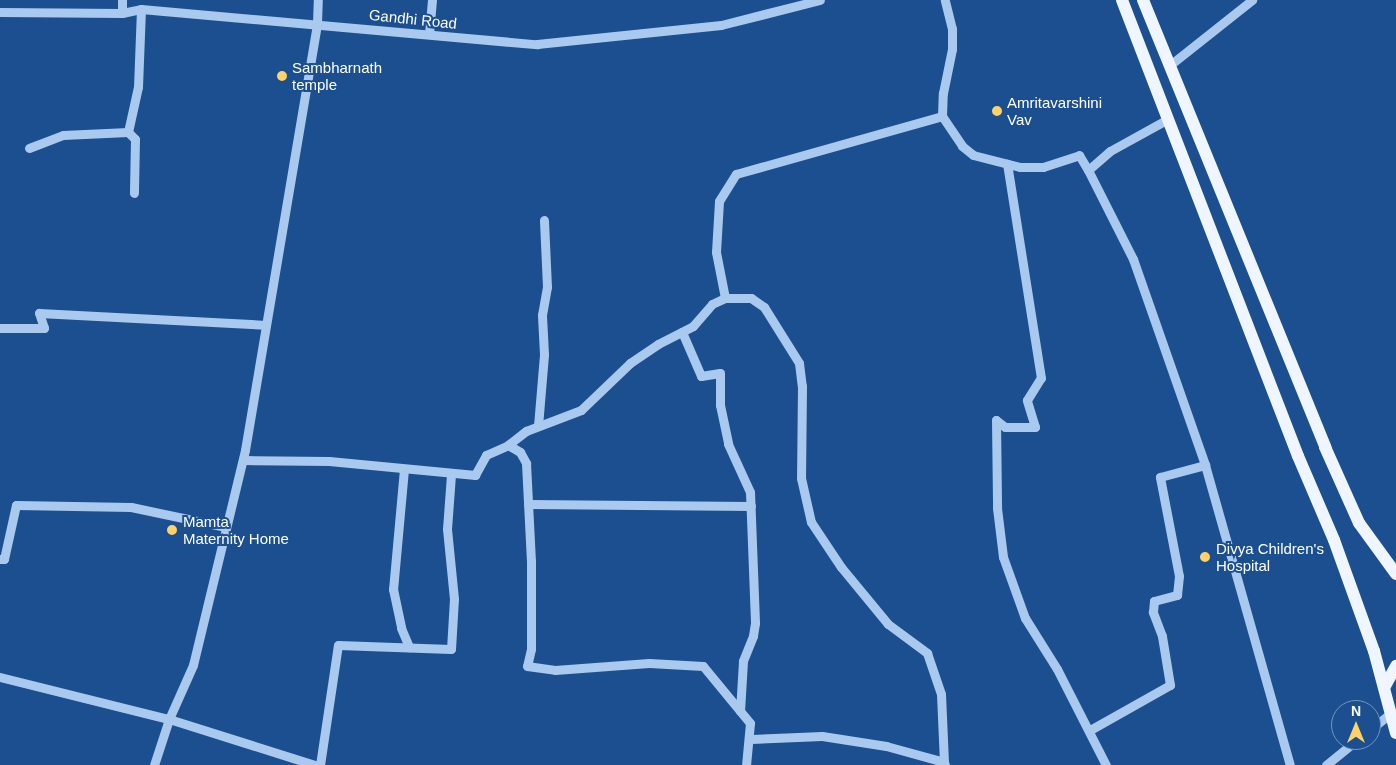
<!DOCTYPE html>
<html>
<head>
<meta charset="utf-8">
<style>
  body { margin:0 }
  #map { position:relative; width:1396px; height:765px; overflow:hidden; background:#1b4f8f; font-family:Arial,sans-serif }
  div>[style] { position:absolute }
  .minor>* { height:9px; margin:-4.5px; padding:0 4.5px; transform-origin:4.5px; border-radius:4.5px; background:#a9c9ee }
  .major>* { height:12px; margin:-6px; padding:0 6px; transform-origin:6px; border-radius:6px; background:#f0f6ff }
  .dots>* { width:14px; height:14px; translate:-50% -50%; box-sizing:border-box; border:2px solid #1b4f8f; border-radius:50% }
  span { translate:-50% -50%; white-space:nowrap; text-align:center; line-height:1.15; -webkit-text-stroke:4px #1b4f8f; paint-order:stroke }
  .street-label { font-size:15px; color:#fff }
  .poi-label { font-size:15px; color:#fff }
  .left { translate:0 -50%; text-align:left }
  .north { position:absolute; left:1331px; top:700px; width:50px; height:50px; box-sizing:border-box; background:#1b4f8f; border:1px solid #7695bc; border-radius:50%; rotate:0deg; font-size:14px; font-weight:700; line-height:20px; text-align:center; color:#fff }
  .north::after { content:''; display:block; margin:auto; width:18px; height:22px; background:#ffd166; clip-path:polygon(50% 0,100% 100%,50% 72%,0 100%) }
</style>
</head>
<body>
<div id="map">
  <div class="minor">
    <div style="left:0;top:12px;width:122px;rotate:0.5deg"></div>
    <div style="left:122px;top:13px;width:19px;rotate:-12deg"></div>
    <div style="left:141px;top:9px;width:398px;rotate:5.1deg"></div>
    <div style="left:537px;top:44px;width:185px;rotate:-5.9deg"></div>
    <div style="left:721px;top:25px;width:102px;rotate:-14.2deg"></div>
    <div style="left:122px;top:13px;width:13px;rotate:-90deg"></div>
    <div style="left:429px;top:34px;width:34px;rotate:-85deg"></div>
    <div style="left:1170px;top:65px;width:105px;rotate:-38.4deg"></div>
    <div style="left:942px;top:116px;width:23px;rotate:-88deg"></div>
    <div style="left:943px;top:93px;width:45px;rotate:-78.4deg"></div>
    <div style="left:952px;top:49px;width:20px;rotate:-90deg"></div>
    <div style="left:952px;top:29px;width:30px;rotate:-104deg"></div>
    <div style="left:1168px;top:119px;width:66px;rotate:151.1deg"></div>
    <div style="left:1110px;top:151px;width:29px;rotate:139deg"></div>
    <div style="left:1088px;top:170px;width:100px;rotate:63.2deg"></div>
    <div style="left:1133px;top:259px;width:218px;rotate:70.7deg"></div>
    <div style="left:128px;top:132px;width:10px;rotate:45deg"></div>
    <div style="left:135px;top:139px;width:54px;rotate:91.1deg"></div>
    <div style="left:29px;top:148px;width:36px;rotate:-21deg"></div>
    <div style="left:63px;top:135px;width:65px;rotate:-2.6deg"></div>
    <div style="left:128px;top:132px;width:46px;rotate:-77.5deg"></div>
    <div style="left:138px;top:87px;width:78px;rotate:-87.8deg"></div>
    <div style="left:725px;top:298px;width:47px;rotate:-101.1deg"></div>
    <div style="left:716px;top:252px;width:51px;rotate:-86.6deg"></div>
    <div style="left:719px;top:201px;width:32px;rotate:-58deg"></div>
    <div style="left:736px;top:174px;width:214px;rotate:-15.7deg"></div>
    <div style="left:942px;top:116px;width:36px;rotate:56deg"></div>
    <div style="left:962px;top:146px;width:14px;rotate:39deg"></div>
    <div style="left:973px;top:155px;width:49px;rotate:14.3deg"></div>
    <div style="left:1020px;top:167px;width:23px"></div>
    <div style="left:1043px;top:167px;width:38px;rotate:-18deg"></div>
    <div style="left:1079px;top:155px;width:17px;rotate:59deg"></div>
    <div style="left:0;top:328px;width:44px"></div>
    <div style="left:44px;top:328px;width:16px;rotate:-108deg"></div>
    <div style="left:39px;top:313px;width:227px;rotate:3deg"></div>
    <div style="left:682px;top:332px;width:48px;rotate:66.6deg"></div>
    <div style="left:701px;top:376px;width:19px;rotate:-9deg"></div>
    <div style="left:720px;top:373px;width:32px;rotate:90deg"></div>
    <div style="left:720px;top:405px;width:40px;rotate:78deg"></div>
    <div style="left:728px;top:444px;width:53px;rotate:65.4deg"></div>
    <div style="left:750px;top:492px;width:131px;rotate:87.8deg"></div>
    <div style="left:755px;top:623px;width:13px;rotate:99deg"></div>
    <div style="left:753px;top:636px;width:27px;rotate:112deg"></div>
    <div style="left:743px;top:661px;width:50px;rotate:93.4deg"></div>
    <div style="left:996px;top:420px;width:88px;rotate:89.3deg"></div>
    <div style="left:997px;top:508px;width:49px;rotate:83deg"></div>
    <div style="left:1003px;top:557px;width:65px;rotate:70.2deg"></div>
    <div style="left:1025px;top:618px;width:60px;rotate:57.9deg"></div>
    <div style="left:1057px;top:669px;width:108px;rotate:63deg"></div>
    <div style="left:996px;top:420px;width:11px;rotate:38deg"></div>
    <div style="left:1005px;top:427px;width:30px"></div>
    <div style="left:1035px;top:427px;width:28px;rotate:-107deg"></div>
    <div style="left:1027px;top:400px;width:26px;rotate:-58deg"></div>
    <div style="left:1041px;top:378px;width:217px;rotate:-99deg"></div>
    <div style="left:538px;top:426px;width:72px;rotate:-85.2deg"></div>
    <div style="left:544px;top:354px;width:39px;rotate:-93deg"></div>
    <div style="left:542px;top:315px;width:28px;rotate:-80deg"></div>
    <div style="left:547px;top:287px;width:67px;rotate:-92.6deg"></div>
    <div style="left:508px;top:445px;width:23px;rotate:-38deg"></div>
    <div style="left:526px;top:431px;width:59px;rotate:-20.9deg"></div>
    <div style="left:581px;top:410px;width:68px;rotate:-43.8deg"></div>
    <div style="left:630px;top:363px;width:34px;rotate:-34deg"></div>
    <div style="left:658px;top:344px;width:39px;rotate:-27deg"></div>
    <div style="left:693px;top:326px;width:29px;rotate:-49deg"></div>
    <div style="left:712px;top:304px;width:14px;rotate:-25deg"></div>
    <div style="left:725px;top:298px;width:26px"></div>
    <div style="left:751px;top:298px;width:16px;rotate:35deg"></div>
    <div style="left:764px;top:307px;width:66px;rotate:58deg"></div>
    <div style="left:799px;top:363px;width:23px;rotate:83deg"></div>
    <div style="left:802px;top:386px;width:92px;rotate:90.6deg"></div>
    <div style="left:801px;top:478px;width:45px;rotate:77.2deg"></div>
    <div style="left:811px;top:522px;width:54px;rotate:56.3deg"></div>
    <div style="left:841px;top:567px;width:74px;rotate:50.5deg"></div>
    <div style="left:888px;top:624px;width:49px;rotate:36.6deg"></div>
    <div style="left:927px;top:653px;width:43px;rotate:71.1deg"></div>
    <div style="left:941px;top:694px;width:68px;rotate:87.5deg"></div>
    <div style="left:243px;top:460px;width:86px;rotate:0.7deg"></div>
    <div style="left:329px;top:461px;width:147px;rotate:5.5deg"></div>
    <div style="left:475px;top:475px;width:23px;rotate:-61deg"></div>
    <div style="left:486px;top:455px;width:24px;rotate:-24deg"></div>
    <div style="left:508px;top:445px;width:14px;rotate:30deg"></div>
    <div style="left:520px;top:452px;width:13px;rotate:61deg"></div>
    <div style="left:526px;top:463px;width:98px;rotate:87.1deg"></div>
    <div style="left:531px;top:561px;width:88px;rotate:90deg"></div>
    <div style="left:531px;top:649px;width:17px;rotate:103deg"></div>
    <div style="left:527px;top:666px;width:28px;rotate:8deg"></div>
    <div style="left:555px;top:670px;width:94px;rotate:-4.3deg"></div>
    <div style="left:649px;top:663px;width:54px;rotate:3.2deg"></div>
    <div style="left:703px;top:666px;width:74px;rotate:50.5deg"></div>
    <div style="left:750px;top:723px;width:42px;rotate:95.4deg"></div>
    <div style="left:404px;top:469px;width:121px;rotate:95.2deg"></div>
    <div style="left:393px;top:589px;width:40px;rotate:78deg"></div>
    <div style="left:401px;top:628px;width:21px;rotate:67deg"></div>
    <div style="left:528px;top:504px;width:223px;rotate:0.5deg"></div>
    <div style="left:0;top:559px;width:4px"></div>
    <div style="left:4px;top:559px;width:55px;rotate:-77.5deg"></div>
    <div style="left:16px;top:505px;width:115px;rotate:1deg"></div>
    <div style="left:131px;top:507px;width:97px;rotate:11.9deg"></div>
    <div style="left:0;top:677px;width:174px;rotate:14deg"></div>
    <div style="left:169px;top:719px;width:153px;rotate:17.5deg"></div>
    <div style="left:1371px;top:729px;width:26px;rotate:-39deg"></div>
    <div style="left:1090px;top:730px;width:92px;rotate:-29.4deg"></div>
    <div style="left:1170px;top:685px;width:50px;rotate:-99.3deg"></div>
    <div style="left:1162px;top:636px;width:26px;rotate:-111deg"></div>
    <div style="left:1153px;top:612px;width:11px;rotate:-85deg"></div>
    <div style="left:1154px;top:601px;width:24px;rotate:-15deg"></div>
    <div style="left:1177px;top:595px;width:19px;rotate:-84deg"></div>
    <div style="left:1179px;top:576px;width:101px;rotate:-100.9deg"></div>
    <div style="left:1160px;top:477px;width:47px;rotate:-14.9deg"></div>
    <div style="left:1205px;top:465px;width:312px;rotate:74.2deg"></div>
    <div style="left:751px;top:739px;width:71px;rotate:-2.4deg"></div>
    <div style="left:822px;top:736px;width:65px;rotate:8.9deg"></div>
    <div style="left:886px;top:746px;width:60px;rotate:15.4deg"></div>
    <div style="left:944px;top:762px;width:3px;rotate:72deg"></div>
    <div style="left:154px;top:765px;width:48px;rotate:-71.9deg"></div>
    <div style="left:169px;top:719px;width:59px;rotate:-66deg"></div>
    <div style="left:193px;top:665px;width:221px;rotate:-76.4deg"></div>
    <div style="left:245px;top:450px;width:433px;rotate:-80.4deg"></div>
    <div style="left:317px;top:23px;width:23px;rotate:-88deg"></div>
    <div style="left:320px;top:765px;width:121px;rotate:-81.5deg"></div>
    <div style="left:338px;top:645px;width:113px;rotate:2deg"></div>
    <div style="left:451px;top:649px;width:50px;rotate:-86.6deg"></div>
    <div style="left:454px;top:599px;width:70px;rotate:-95.7deg"></div>
    <div style="left:447px;top:529px;width:55px;rotate:-85.8deg"></div>
    <div style="left:1326px;top:765px;width:40px;rotate:-39deg"></div>
  </div>
  <div class="major">
    <div style="left:1122px;top:0;width:489px;rotate:68.9deg"></div>
    <div style="left:1298px;top:456px;width:91px;rotate:66.8deg"></div>
    <div style="left:1334px;top:540px;width:118px;rotate:70.2deg"></div>
    <div style="left:1374px;top:651px;width:85px;rotate:75deg"></div>
    <div style="left:1143px;top:0;width:483px;rotate:67.8deg"></div>
    <div style="left:1325px;top:447px;width:83px;rotate:65.9deg"></div>
    <div style="left:1359px;top:523px;width:63px;rotate:54deg"></div>
    <div style="left:1385px;top:686px;width:23px;rotate:-61deg"></div>
  </div>
  <div class="dots">
    <div style="left:282px;top:76px;background:#ffd166"></div>
    <div style="left:997px;top:111px;background:#ffd166"></div>
    <div style="left:172px;top:530px;background:#ffd166"></div>
    <div style="left:1205px;top:557px;background:#ffd166"></div>
  </div>
  <div class="street-label">
    <span style="left:413px;top:19px;rotate:6deg">Gandhi Road</span>
  </div>
  <div class="poi-label">
    <span class="left" style="left:292px;top:76px">Sambharnath<br>temple</span>
    <span class="left" style="left:1007px;top:111px">Amritavarshini<br>Vav</span>
    <span class="left" style="left:183px;top:530px">Mamta<br>Maternity Home</span>
    <span class="left" style="left:1216px;top:557px">Divya Children's<br>Hospital</span>
  </div>
  <div class="north">N</div>
</div>
</body>
</html>
